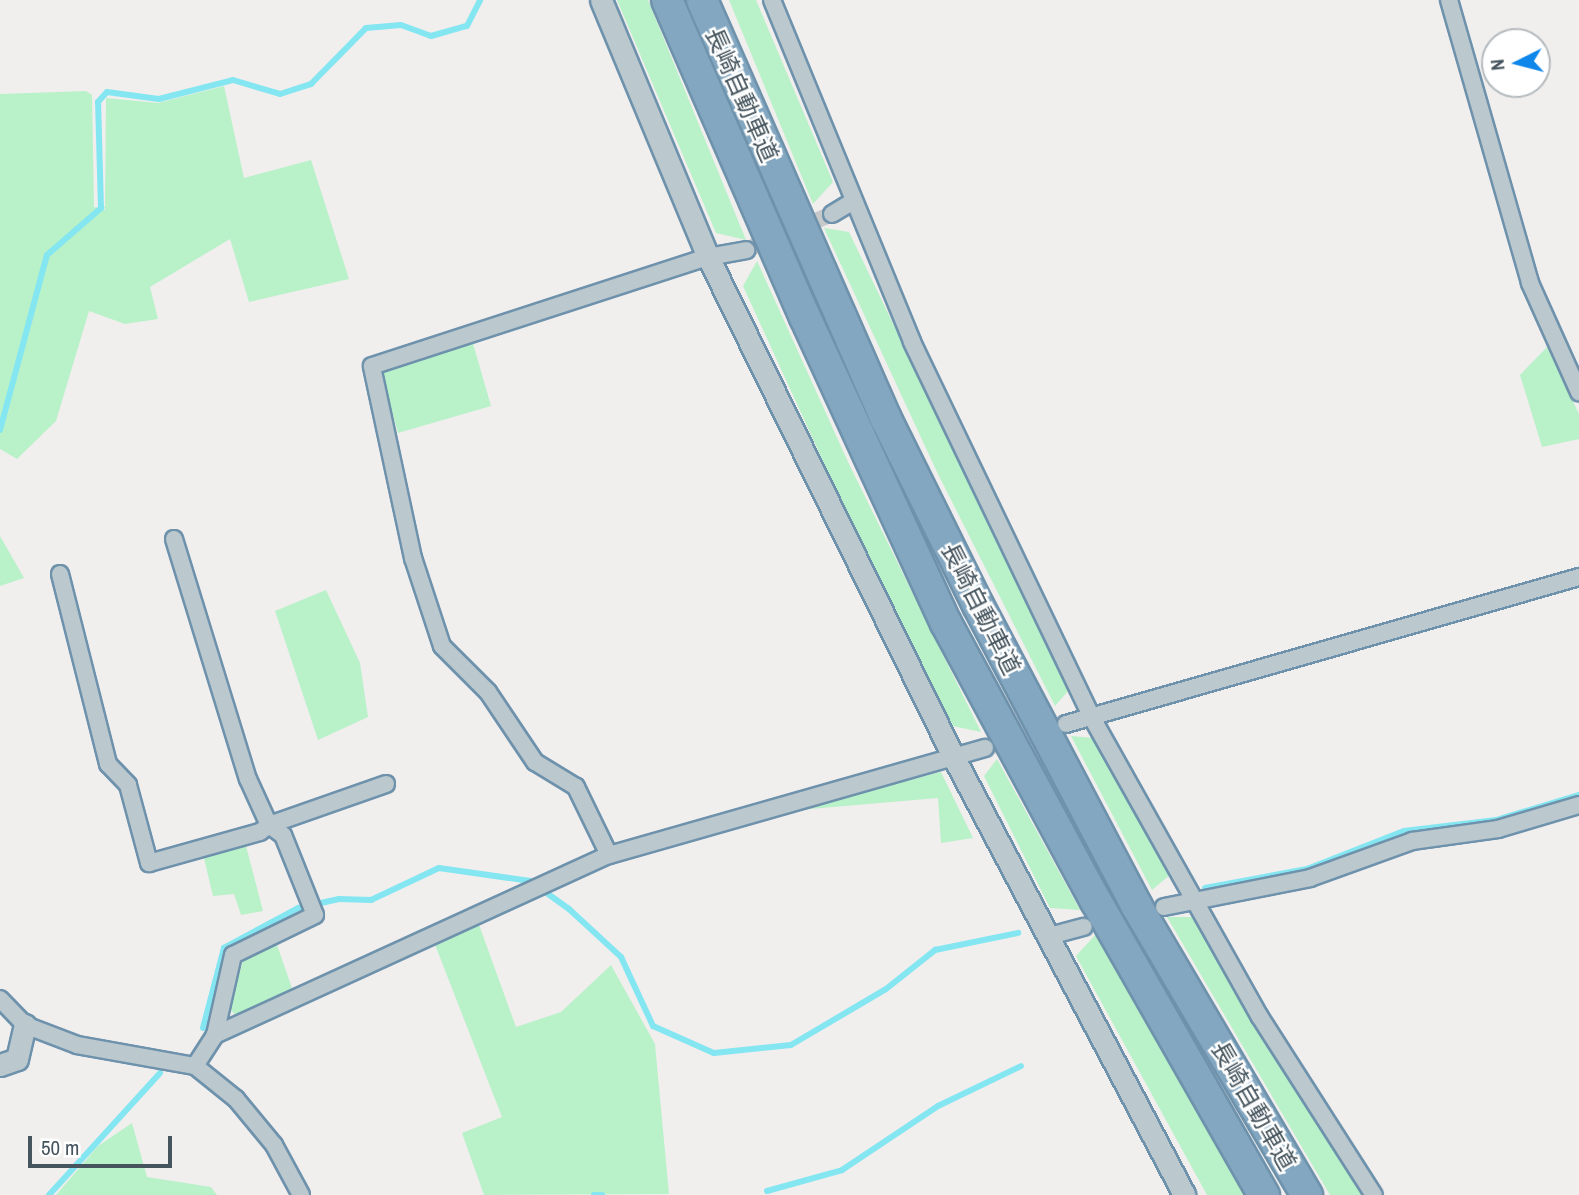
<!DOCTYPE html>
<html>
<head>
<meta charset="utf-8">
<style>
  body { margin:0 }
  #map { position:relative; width:1579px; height:1195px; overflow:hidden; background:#f1eeee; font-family:"Archivo Narrow","Noto Sans JP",sans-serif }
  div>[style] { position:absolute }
  .green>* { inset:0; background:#b9f1c9 }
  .stream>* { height:6px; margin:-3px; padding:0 3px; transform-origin:3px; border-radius:3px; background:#84e6f1 }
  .minor-tunnel>* { height:16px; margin-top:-8px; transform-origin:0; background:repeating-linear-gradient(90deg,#c6c8ca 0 16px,transparent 0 24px) }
  .roads { filter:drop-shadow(2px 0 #6e92ac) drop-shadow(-2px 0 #6e92ac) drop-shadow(0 2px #6e92ac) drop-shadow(0 -2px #6e92ac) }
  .minor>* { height:16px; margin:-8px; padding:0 8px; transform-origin:8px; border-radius:8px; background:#bbc8ce }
  .tertiary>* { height:21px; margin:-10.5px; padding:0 10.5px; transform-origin:10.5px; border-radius:10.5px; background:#bbc8ce }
  .motorway>* { height:30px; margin:-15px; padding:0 15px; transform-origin:15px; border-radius:15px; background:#83a7c0 }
  span { translate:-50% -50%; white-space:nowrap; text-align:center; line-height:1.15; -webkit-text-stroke:5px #fff; paint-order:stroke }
  .street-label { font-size:24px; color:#45545d }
  .north { position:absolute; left:1481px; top:28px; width:70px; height:70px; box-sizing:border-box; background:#fff; border:2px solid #b5bbbe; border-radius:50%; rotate:264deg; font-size:19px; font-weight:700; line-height:28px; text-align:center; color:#45545d }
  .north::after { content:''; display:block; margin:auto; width:24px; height:32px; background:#0e86ea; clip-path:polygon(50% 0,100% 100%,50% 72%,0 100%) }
  .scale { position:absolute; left:28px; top:1136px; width:144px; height:32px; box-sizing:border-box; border:4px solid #45545d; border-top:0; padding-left:9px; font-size:21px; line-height:24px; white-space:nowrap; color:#45545d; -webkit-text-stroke:5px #fff; paint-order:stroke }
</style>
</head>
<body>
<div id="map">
  <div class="green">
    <div style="clip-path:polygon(617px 0,648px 0,746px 240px,716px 233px)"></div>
    <div style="clip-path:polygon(729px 0,756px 0,833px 182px,813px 204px)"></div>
    <div style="clip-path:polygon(224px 86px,244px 178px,311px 160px,349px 279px,249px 302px,230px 239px,150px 287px,158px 319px,125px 324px,89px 311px,56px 421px,17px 459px,0 449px,0 94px,86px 91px,92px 95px,94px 207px,105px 210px,106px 98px,158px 103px)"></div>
    <div style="clip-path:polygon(824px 228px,849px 232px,1069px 690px,1055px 706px,937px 472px)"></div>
    <div style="clip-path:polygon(757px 261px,849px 464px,981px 732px,953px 726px,834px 485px,743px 286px)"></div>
    <div style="clip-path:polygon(472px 340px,491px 406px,398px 433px,381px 372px)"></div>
    <div style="clip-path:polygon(1547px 347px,1579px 414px,1579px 439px,1542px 447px,1520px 375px)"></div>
    <div style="clip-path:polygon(0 536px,24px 578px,0 586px)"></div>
    <div style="clip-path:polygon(326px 590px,360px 663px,368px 717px,318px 740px,275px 611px)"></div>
    <div style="clip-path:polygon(1071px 736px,1094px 738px,1171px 874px,1152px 890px)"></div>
    <div style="clip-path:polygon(997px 759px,1080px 910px,1050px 908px,984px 776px)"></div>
    <div style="clip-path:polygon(941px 772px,973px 838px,941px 843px,938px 798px,787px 811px)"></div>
    <div style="clip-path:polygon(245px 842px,263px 911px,241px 915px,234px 894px,213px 896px,203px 854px)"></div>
    <div style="clip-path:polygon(1167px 917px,1194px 917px,1362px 1195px,1330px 1195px)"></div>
    <div style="clip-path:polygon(478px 922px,516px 1027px,561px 1012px,611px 965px,655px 1044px,669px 1194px,484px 1195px,462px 1133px,502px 1117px,434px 942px)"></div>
    <div style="clip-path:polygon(1096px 934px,1247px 1195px,1207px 1195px,1076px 956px)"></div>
    <div style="clip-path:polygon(276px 942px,294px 994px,238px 1018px,229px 1008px,243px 961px)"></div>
    <div style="clip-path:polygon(132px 1123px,147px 1177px,211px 1187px,217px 1195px,56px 1195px,98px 1146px)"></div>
  </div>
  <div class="stream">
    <div style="left:0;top:430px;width:181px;rotate:-75deg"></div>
    <div style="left:47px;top:255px;width:72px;rotate:-41deg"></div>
    <div style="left:101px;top:208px;width:106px;rotate:-91.6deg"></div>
    <div style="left:98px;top:102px;width:13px;rotate:-48deg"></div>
    <div style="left:107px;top:92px;width:52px;rotate:7.7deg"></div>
    <div style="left:159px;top:99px;width:76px;rotate:-14.4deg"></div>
    <div style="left:233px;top:80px;width:49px;rotate:16.6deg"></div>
    <div style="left:280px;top:94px;width:33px;rotate:-18deg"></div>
    <div style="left:311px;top:84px;width:78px;rotate:-45.5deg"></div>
    <div style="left:366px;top:28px;width:35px;rotate:-5deg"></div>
    <div style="left:401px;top:25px;width:32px;rotate:20deg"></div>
    <div style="left:431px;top:36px;width:37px;rotate:-16deg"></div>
    <div style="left:467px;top:26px;width:29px;rotate:-63deg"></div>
    <div style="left:1205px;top:888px;width:104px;rotate:-10.6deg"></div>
    <div style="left:1307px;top:869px;width:104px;rotate:-21.4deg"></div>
    <div style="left:1404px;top:831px;width:93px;rotate:-6.8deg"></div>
    <div style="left:1496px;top:820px;width:87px;rotate:-16.8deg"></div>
    <div style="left:203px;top:1028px;width:83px;rotate:-75.3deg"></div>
    <div style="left:224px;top:948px;width:84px;rotate:-28.4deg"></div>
    <div style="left:298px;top:908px;width:42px;rotate:-12.4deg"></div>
    <div style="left:339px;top:899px;width:32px;rotate:2deg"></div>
    <div style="left:371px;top:900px;width:75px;rotate:-25.2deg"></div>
    <div style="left:439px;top:868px;width:92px;rotate:8.1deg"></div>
    <div style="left:530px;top:881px;width:48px;rotate:35.7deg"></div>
    <div style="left:569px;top:909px;width:71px;rotate:42.7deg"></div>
    <div style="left:621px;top:957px;width:76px;rotate:65.1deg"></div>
    <div style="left:653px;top:1026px;width:67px;rotate:23.9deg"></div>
    <div style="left:714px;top:1053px;width:77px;rotate:-5.9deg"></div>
    <div style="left:791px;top:1045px;width:110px;rotate:-30.5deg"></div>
    <div style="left:886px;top:989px;width:63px;rotate:-38.5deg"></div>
    <div style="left:935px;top:950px;width:85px;rotate:-11.6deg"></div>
    <div style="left:767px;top:1191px;width:78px;rotate:-15.6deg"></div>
    <div style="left:842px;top:1170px;width:115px;rotate:-33.7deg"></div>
    <div style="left:938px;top:1106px;width:92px;rotate:-25.7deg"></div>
    <div style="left:49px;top:1195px;width:165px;rotate:-47.7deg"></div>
    <div style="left:594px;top:1195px;width:8px"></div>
  </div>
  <div class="minor-tunnel">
    <div style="left:746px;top:250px;width:93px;rotate:-22.7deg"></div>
    <div style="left:985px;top:748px;width:67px;rotate:-16.5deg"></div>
  </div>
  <div class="roads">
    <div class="minor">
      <div style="left:772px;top:0;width:370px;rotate:67.7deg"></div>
      <div style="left:912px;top:342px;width:415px;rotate:64.4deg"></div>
      <div style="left:1091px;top:716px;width:345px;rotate:60.7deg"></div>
      <div style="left:1260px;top:1017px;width:211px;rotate:57.4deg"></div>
      <div style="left:1449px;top:0;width:294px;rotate:74deg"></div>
      <div style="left:1530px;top:283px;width:120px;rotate:65.8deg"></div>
      <div style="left:832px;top:214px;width:23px;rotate:-31deg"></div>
      <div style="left:174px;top:539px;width:251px;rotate:72.9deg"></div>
      <div style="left:248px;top:779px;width:51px;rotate:65.5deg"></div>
      <div style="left:269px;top:825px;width:17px;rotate:36deg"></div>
      <div style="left:283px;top:835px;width:86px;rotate:68.2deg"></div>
      <div style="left:315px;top:915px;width:91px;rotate:154deg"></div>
      <div style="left:233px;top:955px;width:82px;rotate:102.7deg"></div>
      <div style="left:60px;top:574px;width:196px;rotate:75.8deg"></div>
      <div style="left:108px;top:764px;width:29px;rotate:46deg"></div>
      <div style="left:128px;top:785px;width:81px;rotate:74.9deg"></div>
      <div style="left:149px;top:863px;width:115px;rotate:-15.6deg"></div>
      <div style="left:260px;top:832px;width:11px;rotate:-38deg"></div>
      <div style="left:269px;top:825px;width:124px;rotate:-19.3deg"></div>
      <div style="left:1066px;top:724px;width:534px;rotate:-15.99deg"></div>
      <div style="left:609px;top:855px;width:76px;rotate:-115.9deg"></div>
      <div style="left:576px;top:787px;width:48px;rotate:-148.6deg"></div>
      <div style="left:535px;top:762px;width:84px;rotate:-123.9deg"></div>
      <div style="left:488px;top:692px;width:65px;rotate:-135deg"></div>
      <div style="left:442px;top:646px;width:93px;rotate:-108.2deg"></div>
      <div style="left:413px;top:558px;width:196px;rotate:-102.1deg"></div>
      <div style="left:372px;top:366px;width:353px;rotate:-18deg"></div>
      <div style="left:708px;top:257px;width:39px;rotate:-10deg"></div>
      <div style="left:1164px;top:907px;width:149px;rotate:-11.2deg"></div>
      <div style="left:1310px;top:878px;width:109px;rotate:-19.9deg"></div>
      <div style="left:1412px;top:841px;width:87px;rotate:-7.9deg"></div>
      <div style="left:1498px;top:829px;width:84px;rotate:-16.5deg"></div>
      <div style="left:1046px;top:937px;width:39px;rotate:-15deg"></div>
      <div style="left:0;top:999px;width:36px;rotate:46deg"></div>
      <div style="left:25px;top:1025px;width:56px;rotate:21deg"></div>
      <div style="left:77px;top:1045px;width:120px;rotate:10.1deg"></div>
      <div style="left:195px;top:1066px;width:53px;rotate:38.8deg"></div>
      <div style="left:236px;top:1099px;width:60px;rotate:50.4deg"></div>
      <div style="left:274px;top:1145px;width:57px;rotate:61.6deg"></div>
      <div style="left:195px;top:1066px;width:37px;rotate:-57deg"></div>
      <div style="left:215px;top:1035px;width:433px;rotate:-24.6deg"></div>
      <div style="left:609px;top:855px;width:391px;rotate:-15.9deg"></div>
    </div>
    <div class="tertiary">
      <div style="left:601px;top:0;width:278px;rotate:67.4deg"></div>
      <div style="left:708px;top:257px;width:558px;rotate:63.85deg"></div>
      <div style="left:954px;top:758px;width:494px;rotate:62.2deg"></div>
      <div style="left:0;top:1065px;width:18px;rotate:-19deg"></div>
      <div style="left:17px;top:1059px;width:35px;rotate:-77deg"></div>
    </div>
    <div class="motorway">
      <div style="left:667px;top:0;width:346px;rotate:66.5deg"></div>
      <div style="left:805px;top:317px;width:337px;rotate:65.3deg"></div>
      <div style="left:946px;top:623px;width:316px;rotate:61.7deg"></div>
      <div style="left:1096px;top:901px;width:339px;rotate:60.3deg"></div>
      <div style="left:702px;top:0;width:458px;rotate:66.3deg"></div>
      <div style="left:886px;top:419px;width:208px;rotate:63.7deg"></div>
      <div style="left:978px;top:605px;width:339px;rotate:62.2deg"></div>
      <div style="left:1136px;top:905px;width:337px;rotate:59.5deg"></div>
    </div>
  </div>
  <div class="street-label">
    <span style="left:742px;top:95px;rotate:66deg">長崎自動車道</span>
    <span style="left:981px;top:609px;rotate:63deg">長崎自動車道</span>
    <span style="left:1254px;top:1106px;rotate:60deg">長崎自動車道</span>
  </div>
  <div class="north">N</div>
  <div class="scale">50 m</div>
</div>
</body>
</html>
